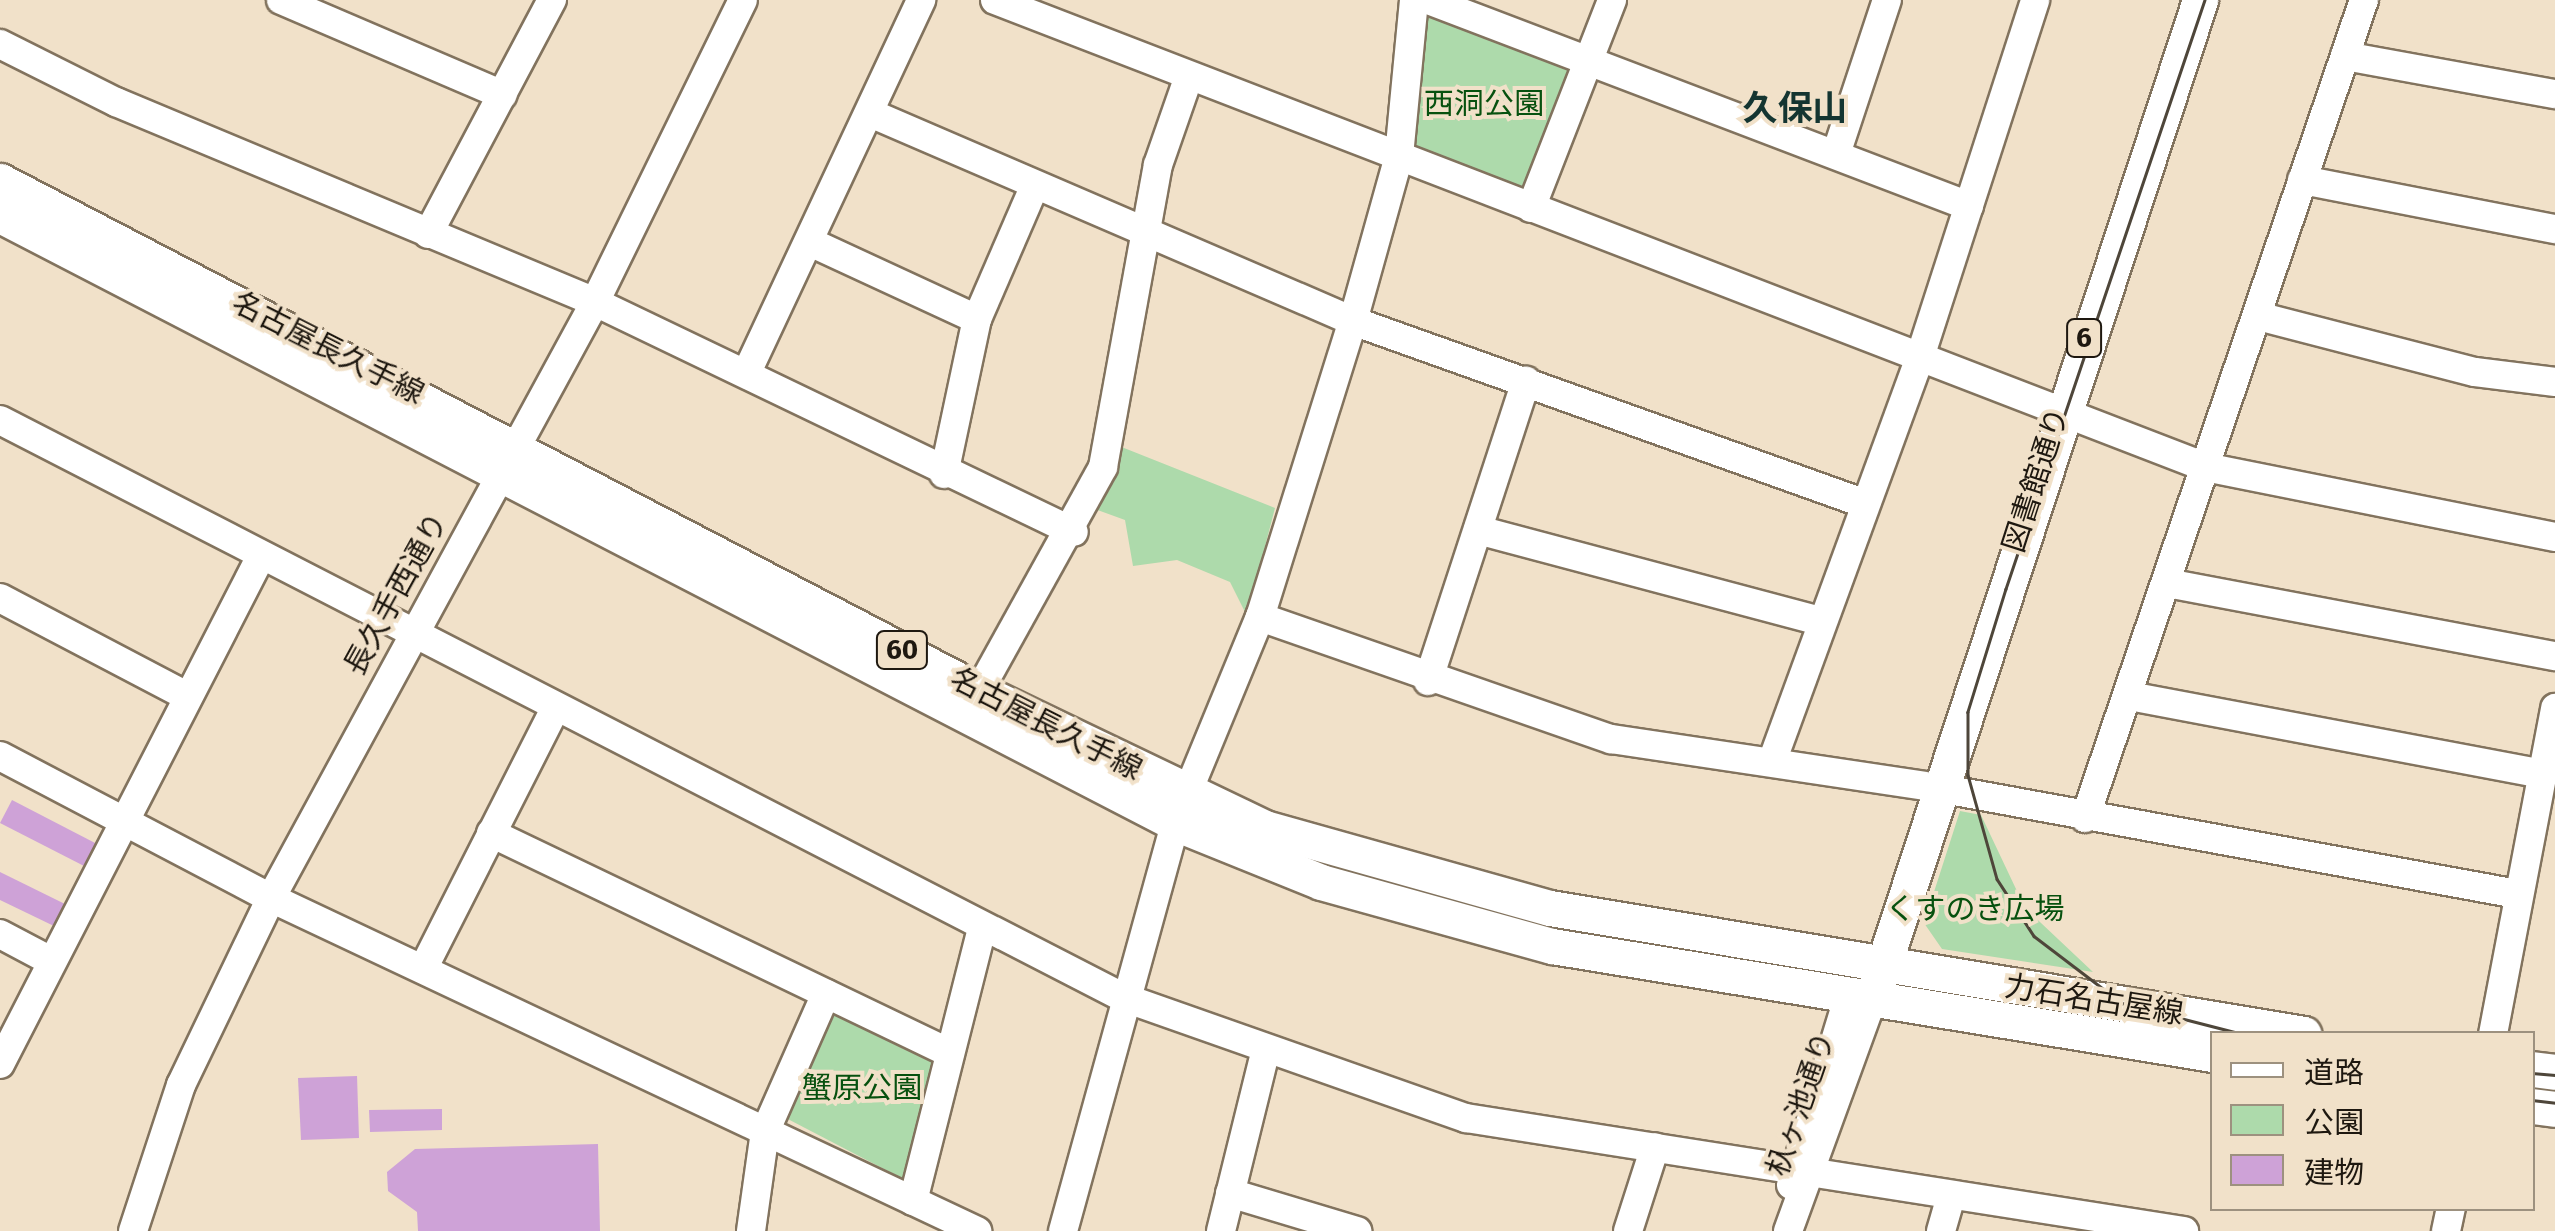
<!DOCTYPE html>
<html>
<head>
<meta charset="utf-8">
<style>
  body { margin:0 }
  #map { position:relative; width:2555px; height:1231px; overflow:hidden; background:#f1e1c9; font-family:"Fira Sans","Noto Sans JP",sans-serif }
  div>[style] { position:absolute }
  .green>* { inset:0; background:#addaab }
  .building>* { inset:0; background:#cea2d7 }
  .roads { filter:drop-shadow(2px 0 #82735e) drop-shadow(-2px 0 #82735e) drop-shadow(0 2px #82735e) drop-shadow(0 -2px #82735e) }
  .minor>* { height:28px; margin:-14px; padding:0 14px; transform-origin:14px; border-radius:14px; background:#fff }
  .major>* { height:35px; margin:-17.5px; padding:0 17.5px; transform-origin:17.5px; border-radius:17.5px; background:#fff }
  .tram>* { height:2.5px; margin:-1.25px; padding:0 1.25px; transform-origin:1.25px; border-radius:1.25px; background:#4e463a }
  span { translate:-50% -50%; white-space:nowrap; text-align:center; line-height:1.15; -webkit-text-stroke:8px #f1e1c9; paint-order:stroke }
  .shield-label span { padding:2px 8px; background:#f1e1c9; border:2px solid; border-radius:8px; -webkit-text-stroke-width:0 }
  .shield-label { font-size:28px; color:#1e1810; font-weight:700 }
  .park-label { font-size:30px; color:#07510f }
  .street-label { font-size:30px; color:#1e1810 }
  .quarter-label { font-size:35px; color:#143531; font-weight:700 }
  .legend { position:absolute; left:2210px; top:1031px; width:325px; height:180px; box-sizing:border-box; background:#f1e1c9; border:2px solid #9d917f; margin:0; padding:12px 18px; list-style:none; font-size:30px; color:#1e1810 }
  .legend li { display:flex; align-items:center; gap:20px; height:50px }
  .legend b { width:50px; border:2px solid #9d917f }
</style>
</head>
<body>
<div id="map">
  <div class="green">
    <div style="clip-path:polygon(1420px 5px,1580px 63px,1531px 200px,1408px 151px)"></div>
    <div style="clip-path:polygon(1114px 444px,1275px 508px,1247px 616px,1230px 582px,1177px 560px,1133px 566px,1125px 520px,1092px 508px)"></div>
    <div style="clip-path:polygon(1960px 811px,1981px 815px,2025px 908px,2093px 972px,1942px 949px,1924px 923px)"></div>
    <div style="clip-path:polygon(831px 1003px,937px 1055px,905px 1180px,782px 1116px)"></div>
  </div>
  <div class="building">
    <div style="clip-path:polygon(12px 800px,97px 844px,86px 867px,0 823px)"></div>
    <div style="clip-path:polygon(0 872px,67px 905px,56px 927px,0 900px)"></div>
    <div style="clip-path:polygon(357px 1076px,359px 1138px,301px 1140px,298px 1078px)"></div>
    <div style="clip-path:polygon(442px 1109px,442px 1130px,370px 1132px,369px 1110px)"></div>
    <div style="clip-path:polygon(598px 1144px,600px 1231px,418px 1231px,417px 1212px,388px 1191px,387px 1172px,415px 1149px)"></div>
  </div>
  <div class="roads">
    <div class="minor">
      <div style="left:281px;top:0;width:241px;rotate:23.2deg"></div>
      <div style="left:995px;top:0;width:1297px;rotate:21.1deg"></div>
      <div style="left:2205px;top:467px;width:357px;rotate:11.3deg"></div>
      <div style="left:1428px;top:0;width:579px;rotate:20.85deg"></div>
      <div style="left:0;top:44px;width:130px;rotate:26.6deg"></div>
      <div style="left:116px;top:102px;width:519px;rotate:22.66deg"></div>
      <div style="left:595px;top:302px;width:531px;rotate:25.65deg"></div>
      <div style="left:2345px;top:56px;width:213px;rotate:10.3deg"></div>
      <div style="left:870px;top:113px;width:526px;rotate:23.3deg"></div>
      <div style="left:1353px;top:321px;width:542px;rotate:19.64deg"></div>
      <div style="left:1836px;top:154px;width:162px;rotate:-71.7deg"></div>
      <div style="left:2302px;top:180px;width:258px;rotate:11deg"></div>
      <div style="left:1531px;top:208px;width:223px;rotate:-68.7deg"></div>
      <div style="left:428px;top:234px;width:265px;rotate:-62.1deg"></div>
      <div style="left:810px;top:242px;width:184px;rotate:24.8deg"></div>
      <div style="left:2258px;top:316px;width:224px;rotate:14.5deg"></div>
      <div style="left:2475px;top:372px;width:81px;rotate:7.1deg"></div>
      <div style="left:747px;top:372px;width:411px;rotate:-64.9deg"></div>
      <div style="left:0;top:420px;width:1262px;rotate:27.21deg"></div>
      <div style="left:1122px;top:997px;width:365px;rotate:19.4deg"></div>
      <div style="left:1466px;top:1118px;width:727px;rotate:8.94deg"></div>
      <div style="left:944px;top:474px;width:158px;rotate:-78deg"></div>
      <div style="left:977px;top:319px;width:144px;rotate:-66.6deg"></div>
      <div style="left:1478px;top:530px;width:355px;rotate:14.9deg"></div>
      <div style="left:2167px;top:583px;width:395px;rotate:10.7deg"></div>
      <div style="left:0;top:598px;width:209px;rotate:27.7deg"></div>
      <div style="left:1260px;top:617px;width:372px;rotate:19.2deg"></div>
      <div style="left:1611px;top:739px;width:317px;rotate:8.5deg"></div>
      <div style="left:1428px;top:681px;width:316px;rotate:-71.9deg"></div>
      <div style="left:979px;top:691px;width:256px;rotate:-61deg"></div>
      <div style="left:1103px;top:467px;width:307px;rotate:-79.7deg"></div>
      <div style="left:1158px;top:165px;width:91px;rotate:-70.8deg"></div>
      <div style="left:2130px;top:696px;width:419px;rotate:10.7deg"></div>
      <div style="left:0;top:756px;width:306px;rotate:27.7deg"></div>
      <div style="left:271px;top:898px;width:781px;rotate:25.25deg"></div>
      <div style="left:1773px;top:759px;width:425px;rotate:-69.9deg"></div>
      <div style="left:1919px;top:360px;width:378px;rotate:-72.1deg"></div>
      <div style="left:1944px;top:789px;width:583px;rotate:10.38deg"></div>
      <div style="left:2085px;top:818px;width:864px;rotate:-71.17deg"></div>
      <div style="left:491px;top:833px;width:509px;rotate:25.61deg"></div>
      <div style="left:0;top:934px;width:58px;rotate:27.9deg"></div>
      <div style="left:423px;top:969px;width:292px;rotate:-63.1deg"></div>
      <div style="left:2493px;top:1034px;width:332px;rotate:-79.2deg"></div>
      <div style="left:0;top:1064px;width:567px;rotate:-62.8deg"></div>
      <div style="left:1791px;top:1185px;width:199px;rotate:-73deg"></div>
      <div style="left:1230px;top:1193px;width:133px;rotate:16.7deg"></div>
      <div style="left:913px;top:1201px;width:277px;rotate:-75.8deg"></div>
      <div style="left:133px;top:1231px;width:154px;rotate:-71.8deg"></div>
      <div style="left:181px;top:1085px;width:208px;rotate:-64.3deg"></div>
      <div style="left:271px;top:898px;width:678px;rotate:-61.47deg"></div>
      <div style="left:595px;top:302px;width:336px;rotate:-63.9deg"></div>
      <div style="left:751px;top:1231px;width:100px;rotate:-82deg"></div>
      <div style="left:765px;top:1132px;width:151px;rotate:-66.2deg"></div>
      <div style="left:1063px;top:1231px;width:423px;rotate:-74.6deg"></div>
      <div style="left:1175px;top:823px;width:223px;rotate:-67.6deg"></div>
      <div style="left:1260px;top:617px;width:310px;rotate:-72.6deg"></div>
      <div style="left:1353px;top:321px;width:171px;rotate:-74.4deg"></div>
      <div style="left:1399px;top:156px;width:157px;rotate:-84.5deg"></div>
      <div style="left:1221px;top:1231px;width:187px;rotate:-76.1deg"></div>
      <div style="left:1628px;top:1231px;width:88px;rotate:-72.2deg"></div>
      <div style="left:1788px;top:1231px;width:248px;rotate:-70deg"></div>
      <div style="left:1941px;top:1231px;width:36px;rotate:-74deg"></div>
      <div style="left:2446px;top:1231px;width:24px;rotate:-78deg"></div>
    </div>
    <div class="major">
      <div style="left:0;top:181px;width:1104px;rotate:27.52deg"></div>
      <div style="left:979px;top:691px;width:317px;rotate:25.6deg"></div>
      <div style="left:1265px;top:828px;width:296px;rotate:15.7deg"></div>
      <div style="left:1550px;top:908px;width:764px;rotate:9.49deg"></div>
      <div style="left:0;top:215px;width:1323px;rotate:27.36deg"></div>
      <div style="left:1175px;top:823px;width:157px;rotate:22deg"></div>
      <div style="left:1321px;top:882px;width:240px;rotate:15.5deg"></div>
      <div style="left:1552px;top:946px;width:669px;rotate:9.29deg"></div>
      <div style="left:1876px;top:988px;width:1040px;rotate:-71.84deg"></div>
      <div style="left:2532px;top:1069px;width:23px;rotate:7deg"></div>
      <div style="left:2532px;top:1106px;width:23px;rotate:7deg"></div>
    </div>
  </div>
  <div class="tram">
    <div style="left:2205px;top:0;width:622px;rotate:108.67deg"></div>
    <div style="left:2006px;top:589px;width:129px;rotate:107.2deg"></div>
    <div style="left:1968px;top:712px;width:63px;rotate:90deg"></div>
    <div style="left:1968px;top:775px;width:108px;rotate:74.4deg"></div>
    <div style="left:1997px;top:879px;width:68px;rotate:57deg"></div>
    <div style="left:2034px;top:936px;width:111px;rotate:37.3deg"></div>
    <div style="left:2122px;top:1003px;width:125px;rotate:14.4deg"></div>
    <div style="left:2532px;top:1073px;width:23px;rotate:5deg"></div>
    <div style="left:2532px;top:1100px;width:23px;rotate:7deg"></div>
  </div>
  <div class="shield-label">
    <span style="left:2084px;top:338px">6</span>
    <span style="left:902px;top:650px">60</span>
  </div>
  <div class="park-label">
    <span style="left:1484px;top:104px">西洞公園</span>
    <span style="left:1975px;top:909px">くすのき広場</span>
    <span style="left:862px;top:1088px">蟹原公園</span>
  </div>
  <div class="street-label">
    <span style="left:328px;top:348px;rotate:27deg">名古屋長久手線</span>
    <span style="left:2036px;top:480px;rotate:-72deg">図書館通り</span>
    <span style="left:396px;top:594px;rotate:-61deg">長久手西通り</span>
    <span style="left:1046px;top:724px;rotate:27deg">名古屋長久手線</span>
    <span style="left:2094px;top:1000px;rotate:9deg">力石名古屋線</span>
    <span style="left:1801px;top:1104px;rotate:-71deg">杁ヶ池通り</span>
  </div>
  <div class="quarter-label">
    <span style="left:1795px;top:108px">久保山</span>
  </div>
  <ul class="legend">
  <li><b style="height:12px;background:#fff"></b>道路</li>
  <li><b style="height:28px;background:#addaab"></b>公園</li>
  <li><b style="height:28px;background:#cea2d7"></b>建物</li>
  </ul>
</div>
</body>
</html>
